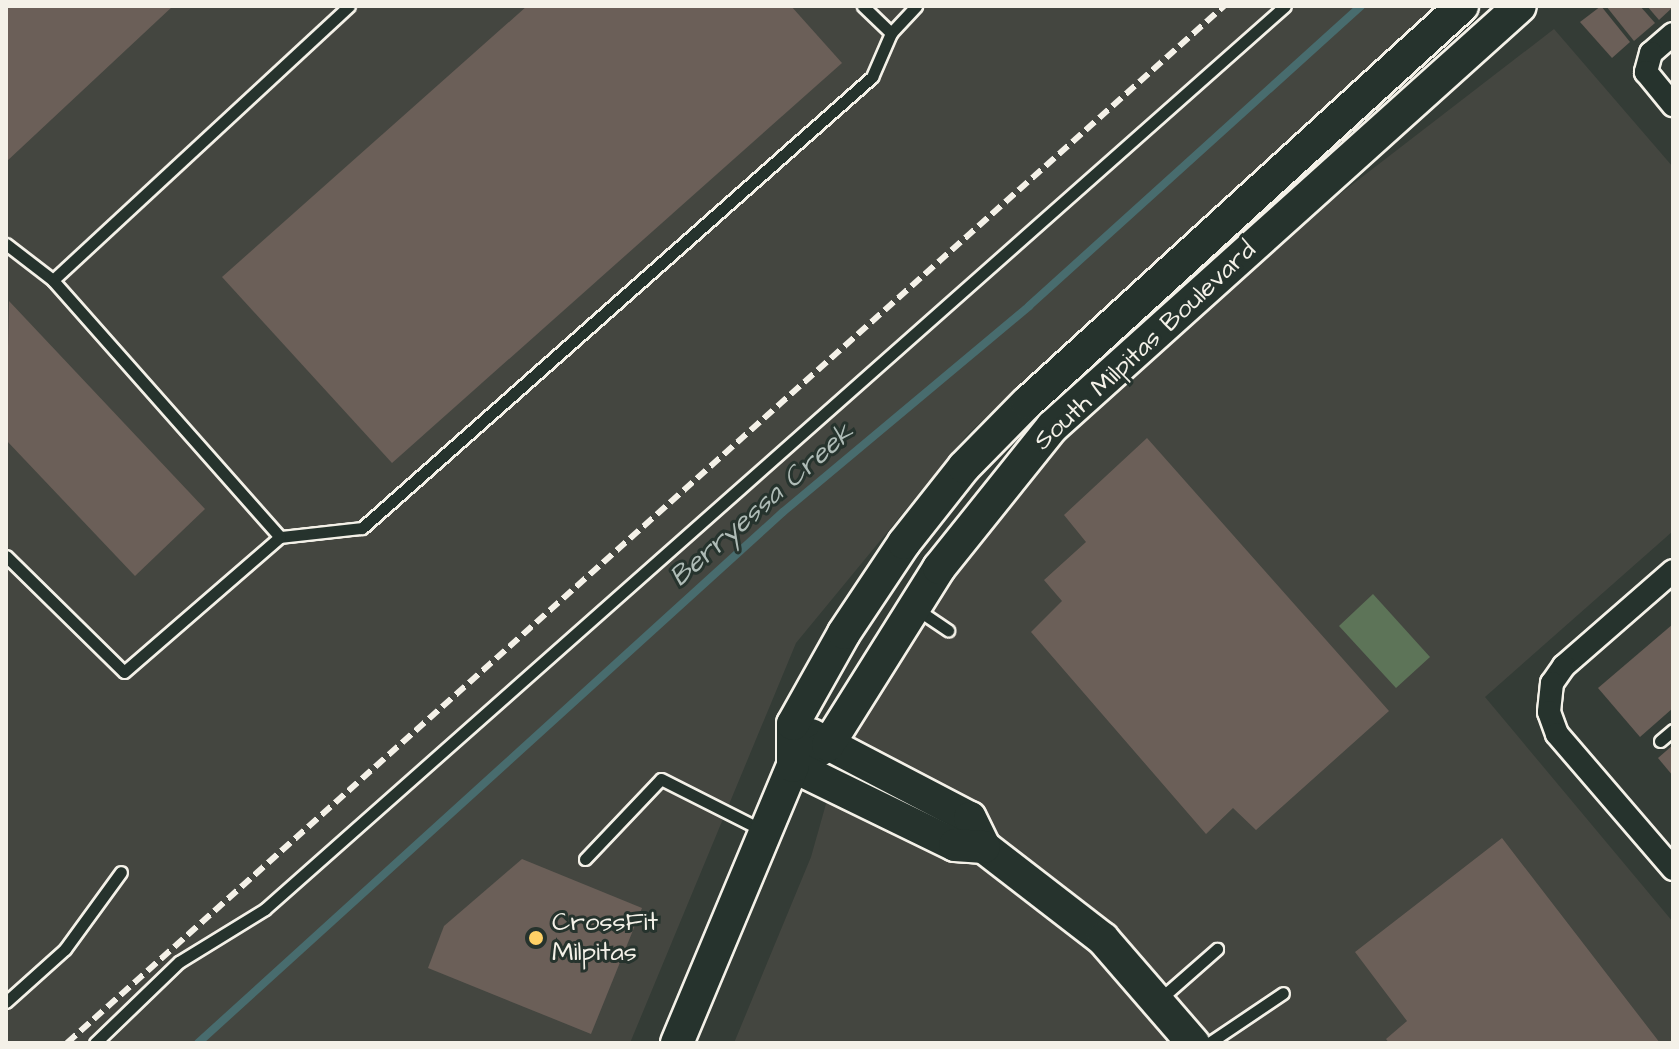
<!DOCTYPE html>
<html>
<head>
<meta charset="utf-8">
<style>
  body { margin:0 }
  #map { position:relative; width:1679px; height:1049px; overflow:hidden; background:#343c36; font-family:"Architects Daughter",sans-serif }
  div>[style] { position:absolute }
  .built>* { inset:0; background:#444640 }
  .green>* { inset:0; background:#5d7458 }
  .stream>* { height:8px; margin:-4px; padding:0 4px; transform-origin:4px; border-radius:4px; background:#486c6e }
  .building>* { inset:0; background:#6b5f58 }
  .roads { filter:drop-shadow(2px 0 #f4f1e8) drop-shadow(-2px 0 #f4f1e8) drop-shadow(0 2px #f4f1e8) drop-shadow(0 -2px #f4f1e8) }
  .lane>* { height:11px; margin:-5.5px; padding:0 5.5px; transform-origin:5.5px; border-radius:5.5px; background:#26332d }
  .street>* { height:22px; margin:-11px; padding:0 11px; transform-origin:11px; border-radius:11px; background:#26332d }
  .secondary>* { height:32px; margin:-16px; padding:0 16px; transform-origin:16px; border-radius:16px; background:#26332d }
  .rail>* { height:6px; margin-top:-3px; transform-origin:0; background:repeating-linear-gradient(90deg,#f4f1e8 0 12px,transparent 0 18px) }
  .dots>* { width:22px; height:22px; translate:-50% -50%; box-sizing:border-box; border:4px solid #26332d; border-radius:50% }
  span { translate:-50% -50%; white-space:nowrap; text-align:center; line-height:1.15; -webkit-text-stroke:6px #26332d; paint-order:stroke }
  .street-label { font-size:26px; color:#f4f1e8 }
  .poi-label { font-size:26px; color:#f4f1e8 }
  .left { translate:0 -50%; text-align:left }
  .water-label { font-size:28px; color:#afbcb7; font-style:italic }
  .frame { position:absolute; inset:0; border:8px solid #f4f1e8; pointer-events:none }
</style>
</head>
<body>
<div id="map">
  <div class="built">
    <div style="clip-path:polygon(6px 6px,1434px 6px,968px 434px,796px 643px,630px 1043px,6px 1043px)"></div>
    <div style="clip-path:polygon(1554px 29px,1673px 167px,1673px 531px,1485px 697px,1673px 922px,1673px 1043px,734px 1043px,811px 857px,870px 648px,1156px 336px)"></div>
  </div>
  <div class="green">
    <div style="clip-path:polygon(1373px 594px,1430px 657px,1396px 688px,1339px 626px)"></div>
  </div>
  <div class="stream">
    <div style="left:198px;top:1043px;width:790px;rotate:-42.23deg"></div>
    <div style="left:783px;top:512px;width:321px;rotate:-39.9deg"></div>
    <div style="left:1029px;top:306px;width:447px;rotate:-42.1deg"></div>
  </div>
  <div class="building">
    <div style="clip-path:polygon(6px 6px,173px 6px,6px 162px)"></div>
    <div style="clip-path:polygon(527px 6px,791px 6px,842px 63px,392px 463px,222px 277px)"></div>
    <div style="clip-path:polygon(1601px 6px,1630px 42px,1612px 58px,1580px 22px)"></div>
    <div style="clip-path:polygon(1606px 6px,1640px 6px,1655px 23px,1634px 41px)"></div>
    <div style="clip-path:polygon(1647px 6px,1673px 6px,1673px 7px,1659px 20px)"></div>
    <div style="clip-path:polygon(9px 301px,205px 509px,135px 576px,6px 440px)"></div>
    <div style="clip-path:polygon(1147px 438px,1389px 711px,1256px 830px,1233px 808px,1206px 834px,1031px 632px,1062px 601px,1044px 580px,1086px 542px,1064px 515px)"></div>
    <div style="clip-path:polygon(1673px 624px,1673px 708px,1640px 737px,1598px 688px)"></div>
    <div style="clip-path:polygon(1673px 745px,1673px 776px,1658px 758px)"></div>
    <div style="clip-path:polygon(1502px 838px,1660px 1043px,1389px 1043px,1386px 1039px,1407px 1021px,1355px 952px)"></div>
    <div style="clip-path:polygon(522px 859px,642px 908px,591px 1034px,428px 968px,444px 926px)"></div>
  </div>
  <div class="roads">
    <div class="lane">
      <div style="left:863px;top:6px;width:39px;rotate:44deg"></div>
      <div style="left:6px;top:244px;width:59px;rotate:37.5deg"></div>
      <div style="left:53px;top:280px;width:403px;rotate:-42.8deg"></div>
      <div style="left:280px;top:537px;width:82px;rotate:-6.3deg"></div>
      <div style="left:362px;top:528px;width:681px;rotate:-41.49deg"></div>
      <div style="left:872px;top:77px;width:48px;rotate:-66.6deg"></div>
      <div style="left:891px;top:33px;width:37px;rotate:-47deg"></div>
      <div style="left:6px;top:556px;width:165px;rotate:44.5deg"></div>
      <div style="left:124px;top:672px;width:206px;rotate:-40.9deg"></div>
      <div style="left:280px;top:537px;width:343px;rotate:-131.5deg"></div>
      <div style="left:915px;top:608px;width:40px;rotate:34deg"></div>
      <div style="left:1660px;top:741px;width:17px;rotate:-40deg"></div>
      <div style="left:585px;top:859px;width:110px;rotate:-46.5deg"></div>
      <div style="left:661px;top:779px;width:115px;rotate:26.8deg"></div>
      <div style="left:1160px;top:999px;width:76px;rotate:-41.3deg"></div>
      <div style="left:6px;top:1002px;width:79px;rotate:-41.9deg"></div>
      <div style="left:65px;top:949px;width:95px;rotate:-54deg"></div>
      <div style="left:95px;top:1043px;width:117px;rotate:-44deg"></div>
      <div style="left:179px;top:962px;width:101px;rotate:-31.6deg"></div>
      <div style="left:265px;top:909px;width:1362px;rotate:-41.52deg"></div>
      <div style="left:1209px;top:1043px;width:89px;rotate:-34deg"></div>
    </div>
    <div class="street">
      <div style="left:1673px;top:34px;width:29px;rotate:139deg"></div>
      <div style="left:1651px;top:53px;width:20px;rotate:105deg"></div>
      <div style="left:1646px;top:72px;width:43px;rotate:50.7deg"></div>
      <div style="left:1673px;top:571px;width:145px;rotate:138.9deg"></div>
      <div style="left:1564px;top:666px;width:21px;rotate:125deg"></div>
      <div style="left:1552px;top:683px;width:29px;rotate:96deg"></div>
      <div style="left:1549px;top:712px;width:23px;rotate:70deg"></div>
      <div style="left:1557px;top:734px;width:178px;rotate:49.3deg"></div>
    </div>
    <div class="secondary">
      <div style="left:811px;top:735px;width:179px;rotate:27.6deg"></div>
      <div style="left:970px;top:818px;width:32px;rotate:64deg"></div>
      <div style="left:984px;top:847px;width:150px;rotate:37.7deg"></div>
      <div style="left:1103px;top:939px;width:138px;rotate:49.1deg"></div>
      <div style="left:793px;top:766px;width:41px;rotate:-31deg"></div>
      <div style="left:828px;top:745px;width:209px;rotate:-57.9deg"></div>
      <div style="left:939px;top:568px;width:181px;rotate:-51.3deg"></div>
      <div style="left:1052px;top:427px;width:629px;rotate:-41.97deg"></div>
      <div style="left:793px;top:766px;width:180px;rotate:26deg"></div>
      <div style="left:955px;top:845px;width:29px;rotate:4deg"></div>
      <div style="left:677px;top:1043px;width:300px;rotate:-67.3deg"></div>
      <div style="left:793px;top:766px;width:42px;rotate:-90deg"></div>
      <div style="left:793px;top:724px;width:104px;rotate:-60.7deg"></div>
      <div style="left:844px;top:633px;width:108px;rotate:-56.3deg"></div>
      <div style="left:904px;top:543px;width:97px;rotate:-51.7deg"></div>
      <div style="left:964px;top:467px;width:90px;rotate:-45.5deg"></div>
      <div style="left:1027px;top:403px;width:589px;rotate:-42.38deg"></div>
    </div>
  </div>
  <div class="rail">
    <div style="left:67px;top:1043px;width:1554px;rotate:-41.87deg"></div>
  </div>
  <div class="dots">
    <div style="left:536px;top:938px;background:#ffd166"></div>
  </div>
  <div class="street-label">
    <span style="left:1145px;top:346px;rotate:-43deg">South Milpitas Boulevard</span>
  </div>
  <div class="poi-label">
    <span class="left" style="left:552px;top:938px">CrossFit<br>Milpitas</span>
  </div>
  <div class="water-label">
    <span style="left:762px;top:505px;rotate:-41deg">Berryessa Creek</span>
  </div>
  <div class="frame"></div>
</div>
</body>
</html>
